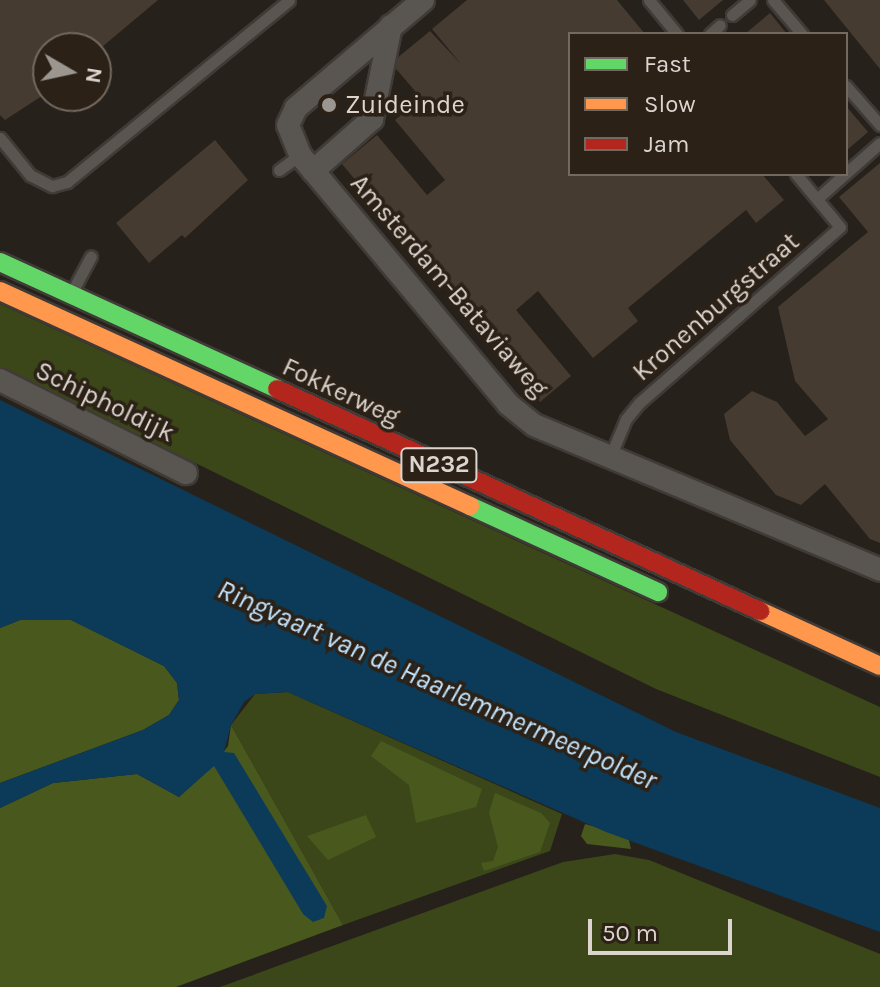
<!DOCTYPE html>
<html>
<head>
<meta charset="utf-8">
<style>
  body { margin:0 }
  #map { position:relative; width:880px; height:987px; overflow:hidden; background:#26211b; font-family:Karla,sans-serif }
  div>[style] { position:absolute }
  .green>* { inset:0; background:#3b4718 }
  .forest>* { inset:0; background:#49591e }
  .water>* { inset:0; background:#0b3b58 }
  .building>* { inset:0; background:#453b30 }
  .roads { filter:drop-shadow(2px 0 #403b37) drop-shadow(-2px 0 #403b37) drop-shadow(0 2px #403b37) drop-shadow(0 -2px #403b37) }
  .lane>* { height:11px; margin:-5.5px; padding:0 5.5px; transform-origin:5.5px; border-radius:5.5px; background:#595550 }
  .street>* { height:22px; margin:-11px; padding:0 11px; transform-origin:11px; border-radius:11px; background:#595550 }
  .fast>* { height:18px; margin:-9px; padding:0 9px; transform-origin:9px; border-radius:9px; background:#63d668 }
  .slow>* { height:18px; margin:-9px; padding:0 9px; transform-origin:9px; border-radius:9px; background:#ff974d }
  .jam>* { height:18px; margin:-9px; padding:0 9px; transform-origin:9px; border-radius:9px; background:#b3261e }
  .dots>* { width:22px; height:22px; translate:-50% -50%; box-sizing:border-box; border:4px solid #2b2116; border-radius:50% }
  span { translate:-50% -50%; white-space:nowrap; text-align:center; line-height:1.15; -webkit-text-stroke:7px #2b2116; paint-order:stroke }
  .shield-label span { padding:2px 6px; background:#2b2116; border:2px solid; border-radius:6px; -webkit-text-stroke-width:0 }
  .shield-label { font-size:24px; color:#dcd5cf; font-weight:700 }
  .poi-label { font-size:26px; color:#dcd5cf }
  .left { translate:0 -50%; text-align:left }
  .street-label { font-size:26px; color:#dcd5cf }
  .water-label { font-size:28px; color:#c1e3fd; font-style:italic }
  .legend { position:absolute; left:568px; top:32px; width:280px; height:144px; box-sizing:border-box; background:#2b2116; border:2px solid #726960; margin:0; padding:10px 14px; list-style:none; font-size:24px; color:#dcd5cf }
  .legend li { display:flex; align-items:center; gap:16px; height:40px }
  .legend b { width:40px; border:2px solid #726960 }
  .north { position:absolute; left:32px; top:32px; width:80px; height:80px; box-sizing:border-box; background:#2b2116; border:2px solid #726960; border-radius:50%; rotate:99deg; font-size:22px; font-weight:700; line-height:32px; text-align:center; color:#dcd5cf }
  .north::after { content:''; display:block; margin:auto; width:28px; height:36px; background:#9c9690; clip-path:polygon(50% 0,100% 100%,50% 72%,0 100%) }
  .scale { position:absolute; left:588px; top:919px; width:144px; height:36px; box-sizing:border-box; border:4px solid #dcd5cf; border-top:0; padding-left:10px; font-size:24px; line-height:28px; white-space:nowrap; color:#dcd5cf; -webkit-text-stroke:6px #2b2116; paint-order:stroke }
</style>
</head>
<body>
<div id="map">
  <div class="green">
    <div style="clip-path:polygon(0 304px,880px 707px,880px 777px,656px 689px,0 367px)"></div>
    <div style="clip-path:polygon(288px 692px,562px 814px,550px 851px,343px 925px,231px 725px,255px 694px)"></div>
    <div style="clip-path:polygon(615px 854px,649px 860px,880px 954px,880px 987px,220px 987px,563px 862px)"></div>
  </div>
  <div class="forest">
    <div style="clip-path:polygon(20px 620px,71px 620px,164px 666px,177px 683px,179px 700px,169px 715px,143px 730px,0 783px,0 628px)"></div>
    <div style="clip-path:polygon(231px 725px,343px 925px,176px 987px,0 987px,0 808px,53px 783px,137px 774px,179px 797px,214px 765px,228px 746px)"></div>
    <div style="clip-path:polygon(381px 741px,482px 789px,476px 807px,416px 823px,409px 785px,371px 756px)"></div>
    <div style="clip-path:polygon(495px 793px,541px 813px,550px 823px,540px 852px,484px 871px,481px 863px,493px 861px,498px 847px,489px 813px)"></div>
    <div style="clip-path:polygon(366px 815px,376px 837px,328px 860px,307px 836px)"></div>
    <div style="clip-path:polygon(585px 824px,628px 836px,631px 849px,587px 844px,581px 836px)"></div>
  </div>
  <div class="water">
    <div style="clip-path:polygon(0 400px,676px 732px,880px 808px,880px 932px,606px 832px,288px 692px,255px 694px,244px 702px,231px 725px,224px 752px,234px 753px,327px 906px,324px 918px,313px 922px,303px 914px,214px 766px,179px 797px,137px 774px,53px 783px,0 808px,0 783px,143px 730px,169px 715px,179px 700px,177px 683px,164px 666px,71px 620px,20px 620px,0 628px)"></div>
  </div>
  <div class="building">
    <div style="clip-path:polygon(0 0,158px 0,96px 52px,48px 48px,48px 92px,5px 120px,0 115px)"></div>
    <div style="clip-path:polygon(467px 0,617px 0,645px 34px,570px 34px,570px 174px,762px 174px,784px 200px,756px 223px,746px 210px,628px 308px,638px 321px,593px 358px,538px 291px,516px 310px,571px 376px,540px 402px,342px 164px,377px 135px,427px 195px,445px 180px,395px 120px,421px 98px,391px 63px,430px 31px,461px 64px,432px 29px)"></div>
    <div style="clip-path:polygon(683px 0,723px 0,699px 20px)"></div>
    <div style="clip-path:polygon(824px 0,880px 0,880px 69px)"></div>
    <div style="clip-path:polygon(770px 13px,787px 34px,745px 34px)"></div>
    <div style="clip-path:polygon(846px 106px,868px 132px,846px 151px)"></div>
    <div style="clip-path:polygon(215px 140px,248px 180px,185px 238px,182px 235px,149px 263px,116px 223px)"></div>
    <div style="clip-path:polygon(880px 163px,880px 543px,870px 539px,825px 484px,801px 505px,776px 495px,730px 440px,724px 414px,752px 391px,777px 402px,805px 436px,828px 419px,795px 381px,778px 307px,868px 232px,839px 197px)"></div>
  </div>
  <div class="roads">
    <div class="lane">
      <div style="left:649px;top:0;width:44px;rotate:50.5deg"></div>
      <div style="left:773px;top:0;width:45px;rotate:49.5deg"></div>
      <div style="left:732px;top:15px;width:23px;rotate:-40deg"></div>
      <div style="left:710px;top:34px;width:13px;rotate:-42deg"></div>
      <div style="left:846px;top:86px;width:52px;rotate:48.9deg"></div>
      <div style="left:0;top:138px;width:48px;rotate:51deg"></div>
      <div style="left:30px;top:175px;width:25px;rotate:27deg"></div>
      <div style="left:52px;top:186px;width:16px;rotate:-15deg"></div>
      <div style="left:67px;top:182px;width:287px;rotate:-39.3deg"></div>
      <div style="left:279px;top:170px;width:26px;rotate:-36deg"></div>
      <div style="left:846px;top:173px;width:45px;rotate:-41.4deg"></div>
      <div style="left:817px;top:199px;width:38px;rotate:-42deg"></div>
      <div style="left:73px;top:290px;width:38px;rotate:-62deg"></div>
      <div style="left:610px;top:457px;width:41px;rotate:-67.2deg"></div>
      <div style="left:626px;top:419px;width:21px;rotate:-51deg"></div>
      <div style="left:639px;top:403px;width:267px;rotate:-41.2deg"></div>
      <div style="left:840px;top:227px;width:69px;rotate:-129.7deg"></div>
    </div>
    <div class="street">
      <div style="left:423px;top:0;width:167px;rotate:139.6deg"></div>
      <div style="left:296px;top:108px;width:19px;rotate:115deg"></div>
      <div style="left:288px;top:125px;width:32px;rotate:68deg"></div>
      <div style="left:300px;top:155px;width:324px;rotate:50.1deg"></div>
      <div style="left:508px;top:404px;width:33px;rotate:39deg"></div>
      <div style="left:534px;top:425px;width:375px;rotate:22.7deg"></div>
      <div style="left:313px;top:171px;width:79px;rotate:-41.4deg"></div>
      <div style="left:372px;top:119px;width:95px;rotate:-78.5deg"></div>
      <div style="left:0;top:380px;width:208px;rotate:26.6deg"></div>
    </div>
    <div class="fast">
      <div style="left:0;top:262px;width:305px;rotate:24.6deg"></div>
      <div style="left:470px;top:506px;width:207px;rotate:24.6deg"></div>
    </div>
    <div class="slow">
      <div style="left:0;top:291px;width:517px;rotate:24.58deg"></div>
      <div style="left:760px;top:611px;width:132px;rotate:24.6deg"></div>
    </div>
    <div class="jam">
      <div style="left:277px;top:389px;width:532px;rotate:24.68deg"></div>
    </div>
  </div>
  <div class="dots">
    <div style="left:329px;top:105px;background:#9c9690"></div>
  </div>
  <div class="shield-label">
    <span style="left:439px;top:465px">N232</span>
  </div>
  <div class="poi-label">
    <span class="left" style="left:345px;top:105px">Zuideinde</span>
  </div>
  <div class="street-label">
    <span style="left:449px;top:286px;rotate:49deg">Amsterdam-Bataviaweg</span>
    <span style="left:716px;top:307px;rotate:-41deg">Kronenburgstraat</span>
    <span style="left:341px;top:392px;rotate:25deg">Fokkerweg</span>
    <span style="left:105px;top:402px;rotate:26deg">Schipholdijk</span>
  </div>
  <div class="water-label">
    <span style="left:437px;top:685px;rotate:24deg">Ringvaart van de Haarlemmermeerpolder</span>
  </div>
  <ul class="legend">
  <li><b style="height:10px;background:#63d668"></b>Fast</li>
  <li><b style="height:10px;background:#ff974d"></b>Slow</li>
  <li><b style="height:10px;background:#b3261e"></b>Jam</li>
  </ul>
  <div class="north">N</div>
  <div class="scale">50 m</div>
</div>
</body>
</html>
